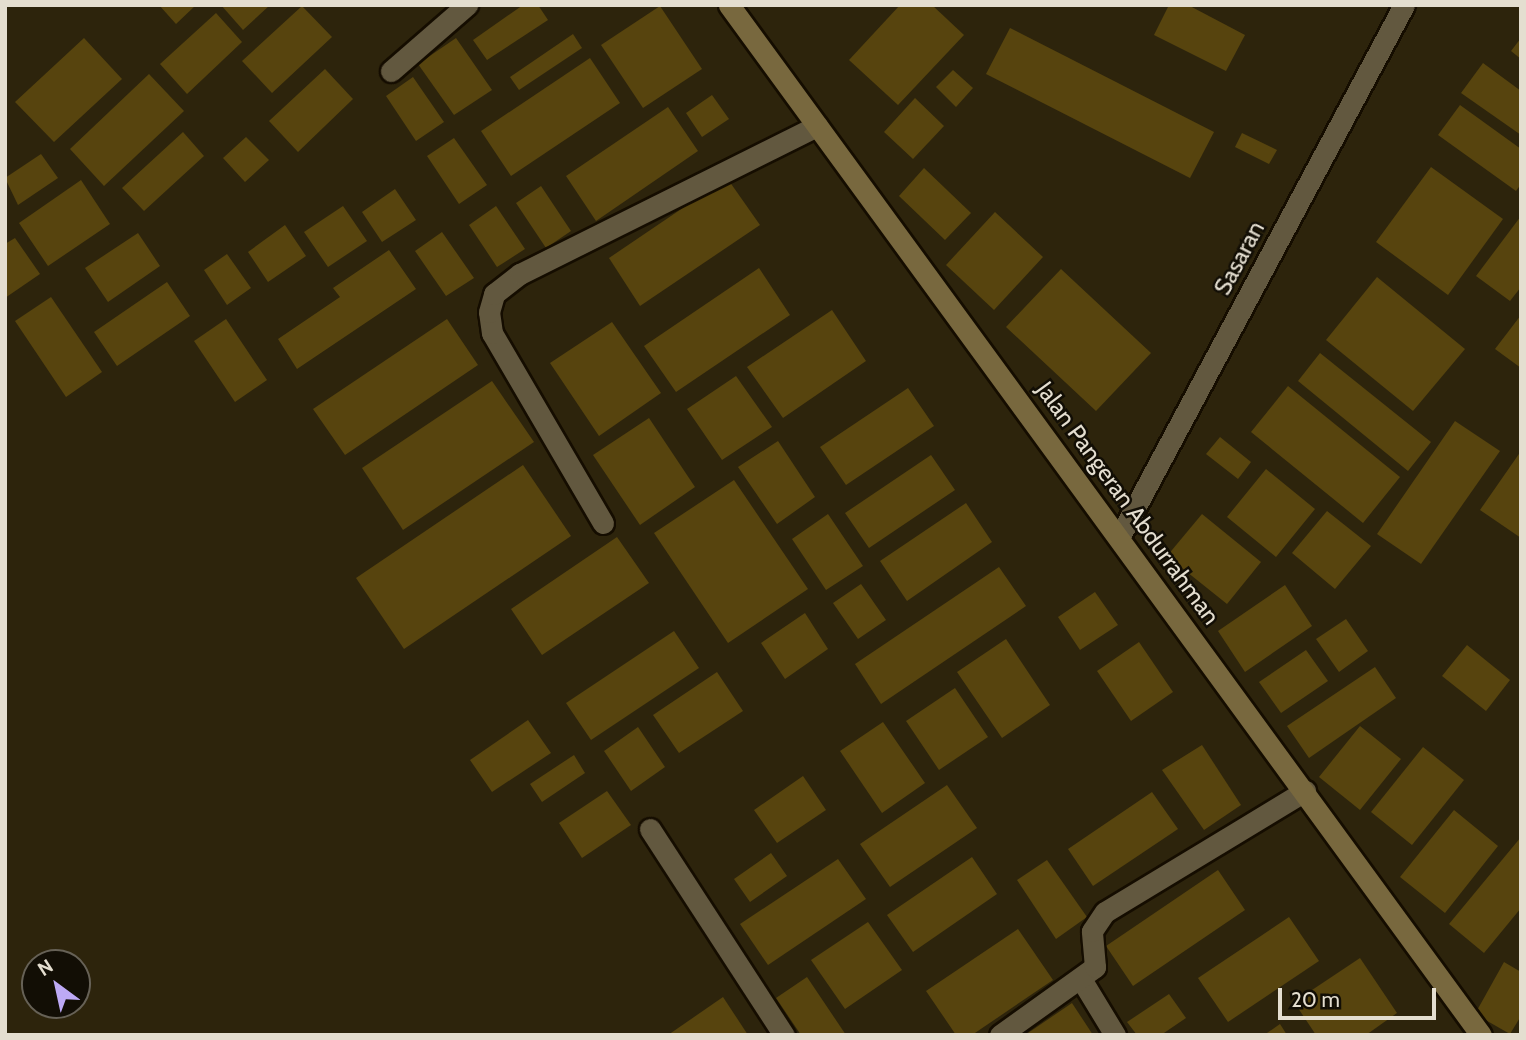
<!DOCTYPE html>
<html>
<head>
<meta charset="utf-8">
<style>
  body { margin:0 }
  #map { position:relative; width:1526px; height:1040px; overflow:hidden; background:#2d240c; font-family:Cabin,sans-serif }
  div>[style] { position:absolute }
  .building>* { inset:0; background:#57440e }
  .roads { filter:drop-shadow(2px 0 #150d00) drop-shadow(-2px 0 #150d00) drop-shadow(0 2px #150d00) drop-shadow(0 -2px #150d00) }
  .street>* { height:21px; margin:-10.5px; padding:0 10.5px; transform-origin:10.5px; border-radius:10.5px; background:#62583f }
  .secondary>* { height:21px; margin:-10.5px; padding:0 10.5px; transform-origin:10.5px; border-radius:10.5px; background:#78683e }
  span { translate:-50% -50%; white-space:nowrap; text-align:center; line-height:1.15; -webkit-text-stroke:5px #120e05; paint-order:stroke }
  .street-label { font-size:24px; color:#e4ded0 }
  .frame { position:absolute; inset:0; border:7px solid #e4ded0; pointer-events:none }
  .north { position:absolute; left:21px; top:949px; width:70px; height:70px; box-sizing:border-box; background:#120e05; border:2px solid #666156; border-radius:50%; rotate:327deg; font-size:19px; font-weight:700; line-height:28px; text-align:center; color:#e4ded0 }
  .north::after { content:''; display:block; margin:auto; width:24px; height:32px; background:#bda9f5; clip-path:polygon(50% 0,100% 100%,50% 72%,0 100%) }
  .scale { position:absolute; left:1278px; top:988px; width:158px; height:32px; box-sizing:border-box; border:4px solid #e4ded0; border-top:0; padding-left:9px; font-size:21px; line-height:24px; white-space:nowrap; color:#e4ded0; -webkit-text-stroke:5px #120e05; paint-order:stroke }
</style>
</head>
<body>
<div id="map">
  <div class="building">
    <div style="clip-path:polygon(159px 5px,196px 5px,176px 24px)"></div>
    <div style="clip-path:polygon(221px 5px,270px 5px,243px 30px)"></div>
    <div style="clip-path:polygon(523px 5px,538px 5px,548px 20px,487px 60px,473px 40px)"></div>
    <div style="clip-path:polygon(900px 5px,932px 5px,964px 35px,898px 105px,849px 60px)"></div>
    <div style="clip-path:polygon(1169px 5px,1188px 5px,1245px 35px,1226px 71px,1154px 35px)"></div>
    <div style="clip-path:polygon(302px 6px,332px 37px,272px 93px,242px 61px)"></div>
    <div style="clip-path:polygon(660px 6px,702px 69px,643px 108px,601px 45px)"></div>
    <div style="clip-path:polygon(216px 13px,242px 42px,187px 94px,160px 64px)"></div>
    <div style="clip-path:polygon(1010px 28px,1214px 132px,1190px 178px,986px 74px)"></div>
    <div style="clip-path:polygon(573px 34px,582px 48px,519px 90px,510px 77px)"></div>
    <div style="clip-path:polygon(84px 38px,122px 79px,54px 142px,15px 102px)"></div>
    <div style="clip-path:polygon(456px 38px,492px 90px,454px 115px,418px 64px)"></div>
    <div style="clip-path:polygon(1521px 38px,1521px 59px,1511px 51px)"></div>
    <div style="clip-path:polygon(590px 58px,620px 103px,511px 176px,481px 131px)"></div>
    <div style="clip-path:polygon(1483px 63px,1521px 91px,1521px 135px,1461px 93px)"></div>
    <div style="clip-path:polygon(325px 69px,353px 99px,298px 152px,269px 121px)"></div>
    <div style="clip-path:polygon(953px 70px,973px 88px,956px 107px,936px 87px)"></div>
    <div style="clip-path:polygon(149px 74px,184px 111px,104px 186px,70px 149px)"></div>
    <div style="clip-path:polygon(413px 77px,444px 122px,416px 141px,386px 96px)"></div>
    <div style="clip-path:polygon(712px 95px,729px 119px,702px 137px,686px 113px)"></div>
    <div style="clip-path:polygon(915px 98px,944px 126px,913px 159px,884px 132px)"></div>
    <div style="clip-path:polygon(1460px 105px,1521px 149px,1521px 184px,1516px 191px,1438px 135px)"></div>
    <div style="clip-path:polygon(668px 107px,698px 151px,596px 221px,566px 176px)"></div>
    <div style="clip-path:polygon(183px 132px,204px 156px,144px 211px,122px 188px)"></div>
    <div style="clip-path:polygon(1242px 133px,1277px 150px,1269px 164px,1235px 147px)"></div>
    <div style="clip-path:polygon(246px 137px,269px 160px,245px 182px,223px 158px)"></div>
    <div style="clip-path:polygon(454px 138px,487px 185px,459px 204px,427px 156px)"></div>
    <div style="clip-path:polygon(41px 154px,58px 178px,18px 205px,5px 178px)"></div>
    <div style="clip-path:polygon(1431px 167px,1503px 219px,1448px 295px,1376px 242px)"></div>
    <div style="clip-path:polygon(924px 168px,971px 213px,945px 240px,899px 196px)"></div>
    <div style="clip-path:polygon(727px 178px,760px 225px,640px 306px,609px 258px)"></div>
    <div style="clip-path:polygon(81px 180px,110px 224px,48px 266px,19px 223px)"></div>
    <div style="clip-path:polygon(541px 186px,571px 231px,546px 248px,516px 203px)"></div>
    <div style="clip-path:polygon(395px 189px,416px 220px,382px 242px,362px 212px)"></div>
    <div style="clip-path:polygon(343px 206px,367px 241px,328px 267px,304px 232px)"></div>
    <div style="clip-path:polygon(496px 206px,525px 249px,497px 267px,469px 225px)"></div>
    <div style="clip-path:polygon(995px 212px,1043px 257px,994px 310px,946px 265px)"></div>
    <div style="clip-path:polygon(1521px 216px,1521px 287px,1510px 301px,1476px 276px)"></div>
    <div style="clip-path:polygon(285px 225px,306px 256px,268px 282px,248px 252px)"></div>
    <div style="clip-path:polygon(442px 232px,474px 278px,446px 296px,415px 251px)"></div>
    <div style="clip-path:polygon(138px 233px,160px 266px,108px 302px,85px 268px)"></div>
    <div style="clip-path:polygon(15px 238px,40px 274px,5px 298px,5px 244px)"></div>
    <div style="clip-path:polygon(389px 250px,416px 289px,297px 369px,278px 339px,340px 297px,333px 288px)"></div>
    <div style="clip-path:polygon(227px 254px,251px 288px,227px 305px,204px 270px)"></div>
    <div style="clip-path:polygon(759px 268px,790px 315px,676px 392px,644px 346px)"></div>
    <div style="clip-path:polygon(1061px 269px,1151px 353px,1096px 411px,1006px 327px)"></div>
    <div style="clip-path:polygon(1377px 277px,1465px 349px,1413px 411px,1326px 340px)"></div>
    <div style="clip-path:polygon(167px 282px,190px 316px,117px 366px,94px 332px)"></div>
    <div style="clip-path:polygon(51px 297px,102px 372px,66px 397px,15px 321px)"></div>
    <div style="clip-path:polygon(832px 310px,866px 361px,783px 418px,747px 367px)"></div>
    <div style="clip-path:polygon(1521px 315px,1521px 368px,1495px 349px)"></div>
    <div style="clip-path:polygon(226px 319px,267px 380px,235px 402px,194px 341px)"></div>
    <div style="clip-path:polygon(447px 319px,478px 365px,345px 455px,313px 409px)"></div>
    <div style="clip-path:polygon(612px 322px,661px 393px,599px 436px,550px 363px)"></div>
    <div style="clip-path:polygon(1320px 353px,1431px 442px,1408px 471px,1298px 381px)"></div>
    <div style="clip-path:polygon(736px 376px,772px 427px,722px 460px,687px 409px)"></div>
    <div style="clip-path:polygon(492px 381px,534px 442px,403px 530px,362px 468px)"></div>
    <div style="clip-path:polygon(1288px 386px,1400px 477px,1363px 523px,1251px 432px)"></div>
    <div style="clip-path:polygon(908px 388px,934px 426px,846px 485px,820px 447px)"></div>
    <div style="clip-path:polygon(649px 418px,695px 487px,640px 525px,593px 455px)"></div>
    <div style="clip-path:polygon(1455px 421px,1500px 451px,1421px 564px,1377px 534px)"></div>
    <div style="clip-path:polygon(1220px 437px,1251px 462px,1238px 479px,1206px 454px)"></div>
    <div style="clip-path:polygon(778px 441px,815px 497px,777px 524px,738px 467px)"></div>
    <div style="clip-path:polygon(1521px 451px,1521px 538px,1480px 510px)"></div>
    <div style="clip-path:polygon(931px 455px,955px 490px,869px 548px,845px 513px)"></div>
    <div style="clip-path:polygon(523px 465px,571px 536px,404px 649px,356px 578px)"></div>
    <div style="clip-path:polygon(1266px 469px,1315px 509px,1276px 557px,1227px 517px)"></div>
    <div style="clip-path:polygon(734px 480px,808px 589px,728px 643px,654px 533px)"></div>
    <div style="clip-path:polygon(966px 503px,992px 542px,907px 601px,880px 561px)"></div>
    <div style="clip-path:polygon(1327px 511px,1371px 546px,1335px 589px,1292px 553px)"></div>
    <div style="clip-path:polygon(828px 514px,863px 566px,826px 590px,792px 539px)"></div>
    <div style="clip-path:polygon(1202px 514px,1261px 562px,1227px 604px,1167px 556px)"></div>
    <div style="clip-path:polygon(617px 537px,649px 583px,542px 655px,511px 609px)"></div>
    <div style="clip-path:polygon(999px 567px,1026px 606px,881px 704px,855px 664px)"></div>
    <div style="clip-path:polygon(861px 584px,886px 620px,858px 639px,833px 603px)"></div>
    <div style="clip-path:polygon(1285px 585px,1312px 626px,1245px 672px,1218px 631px)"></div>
    <div style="clip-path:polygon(1095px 592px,1118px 625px,1080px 650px,1058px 617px)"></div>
    <div style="clip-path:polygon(805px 613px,828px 649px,785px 679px,761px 643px)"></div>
    <div style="clip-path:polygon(1346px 619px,1368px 651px,1339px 672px,1316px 639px)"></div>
    <div style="clip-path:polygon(674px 631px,699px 668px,591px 740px,566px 703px)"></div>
    <div style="clip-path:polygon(1006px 639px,1050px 705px,1002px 738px,957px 672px)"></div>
    <div style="clip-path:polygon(1139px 642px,1173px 692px,1131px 721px,1097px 671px)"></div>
    <div style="clip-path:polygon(1467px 645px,1510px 680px,1486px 711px,1442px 676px)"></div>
    <div style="clip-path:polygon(1306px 650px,1328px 681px,1281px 713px,1259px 682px)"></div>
    <div style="clip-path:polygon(1375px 667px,1396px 698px,1309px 758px,1287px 726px)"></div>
    <div style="clip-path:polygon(717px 672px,743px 711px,679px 753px,653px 715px)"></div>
    <div style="clip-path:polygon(955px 688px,988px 737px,939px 770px,906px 721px)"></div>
    <div style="clip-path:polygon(528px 720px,551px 753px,492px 792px,470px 760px)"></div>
    <div style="clip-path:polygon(883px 722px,925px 783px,882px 813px,840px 751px)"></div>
    <div style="clip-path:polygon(1360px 726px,1401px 759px,1360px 810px,1319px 777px)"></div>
    <div style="clip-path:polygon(638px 727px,665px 767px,631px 791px,604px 751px)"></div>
    <div style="clip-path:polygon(1202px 745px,1241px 805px,1204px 830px,1162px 770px)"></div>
    <div style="clip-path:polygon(1423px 747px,1464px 780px,1412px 845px,1371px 812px)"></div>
    <div style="clip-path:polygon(574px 755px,585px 773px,542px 802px,530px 784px)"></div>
    <div style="clip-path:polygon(803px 776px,826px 810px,777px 843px,754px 810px)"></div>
    <div style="clip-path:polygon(947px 785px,977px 828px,890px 887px,860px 844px)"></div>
    <div style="clip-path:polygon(607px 791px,631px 825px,582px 858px,559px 823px)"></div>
    <div style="clip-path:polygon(1152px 792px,1178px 829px,1093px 886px,1068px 849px)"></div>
    <div style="clip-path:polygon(1454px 810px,1498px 846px,1445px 913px,1400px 877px)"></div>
    <div style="clip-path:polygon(1521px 837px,1521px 908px,1484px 953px,1449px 924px)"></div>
    <div style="clip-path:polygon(771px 853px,787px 876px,750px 902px,734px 879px)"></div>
    <div style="clip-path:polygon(972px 857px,997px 894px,913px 952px,887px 915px)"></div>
    <div style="clip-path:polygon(838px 859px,866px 899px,768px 965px,740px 924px)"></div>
    <div style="clip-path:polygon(1047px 860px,1087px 917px,1056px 939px,1017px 880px)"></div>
    <div style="clip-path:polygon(1218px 870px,1245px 910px,1133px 986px,1106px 946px)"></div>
    <div style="clip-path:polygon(1289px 917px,1319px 961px,1228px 1022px,1198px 978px)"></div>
    <div style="clip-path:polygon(868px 922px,902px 970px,845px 1009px,811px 960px)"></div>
    <div style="clip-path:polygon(1018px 929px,1053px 980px,972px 1035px,956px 1035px,926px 991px)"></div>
    <div style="clip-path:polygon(1360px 958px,1397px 1013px,1366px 1035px,1316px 1035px,1294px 1002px)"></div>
    <div style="clip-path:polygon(1504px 962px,1521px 972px,1521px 1016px,1510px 1034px,1475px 1014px)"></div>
    <div style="clip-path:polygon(807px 977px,846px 1035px,801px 1035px,776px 998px)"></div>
    <div style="clip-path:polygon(1169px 994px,1186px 1018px,1161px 1035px,1137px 1035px,1127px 1022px)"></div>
    <div style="clip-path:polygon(723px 997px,748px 1035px,668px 1035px)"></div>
    <div style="clip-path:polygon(1072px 1003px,1093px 1035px,1025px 1035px)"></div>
    <div style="clip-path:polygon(1280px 1024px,1287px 1035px,1264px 1035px)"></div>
  </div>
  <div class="roads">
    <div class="street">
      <div style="left:391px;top:71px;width:101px;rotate:-41deg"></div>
      <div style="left:603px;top:523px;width:220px;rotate:-120.3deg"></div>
      <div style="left:492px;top:333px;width:21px;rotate:-98deg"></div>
      <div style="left:489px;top:312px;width:19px;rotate:-74deg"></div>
      <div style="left:494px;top:294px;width:33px;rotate:-38deg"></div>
      <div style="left:520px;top:274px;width:332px;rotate:-26.5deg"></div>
      <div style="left:1120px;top:536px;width:602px;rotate:-61.86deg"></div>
      <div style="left:650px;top:829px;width:246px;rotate:57deg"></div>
      <div style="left:1081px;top:979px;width:66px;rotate:58.7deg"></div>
      <div style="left:1000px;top:1035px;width:117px;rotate:-35.6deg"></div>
      <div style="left:1095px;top:967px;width:36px;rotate:-95deg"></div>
      <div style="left:1092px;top:931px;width:23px;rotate:-56deg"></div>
      <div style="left:1105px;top:912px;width:234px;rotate:-31.2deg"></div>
    </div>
    <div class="secondary">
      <div style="left:729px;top:5px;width:1275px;rotate:53.87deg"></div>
    </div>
  </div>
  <div class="street-label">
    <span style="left:1239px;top:258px;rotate:-62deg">Sasaran</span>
    <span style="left:1128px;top:503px;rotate:54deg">Jalan Pangeran Abdurrahman</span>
  </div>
  <div class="frame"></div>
  <div class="north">N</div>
  <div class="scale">20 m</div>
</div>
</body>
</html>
